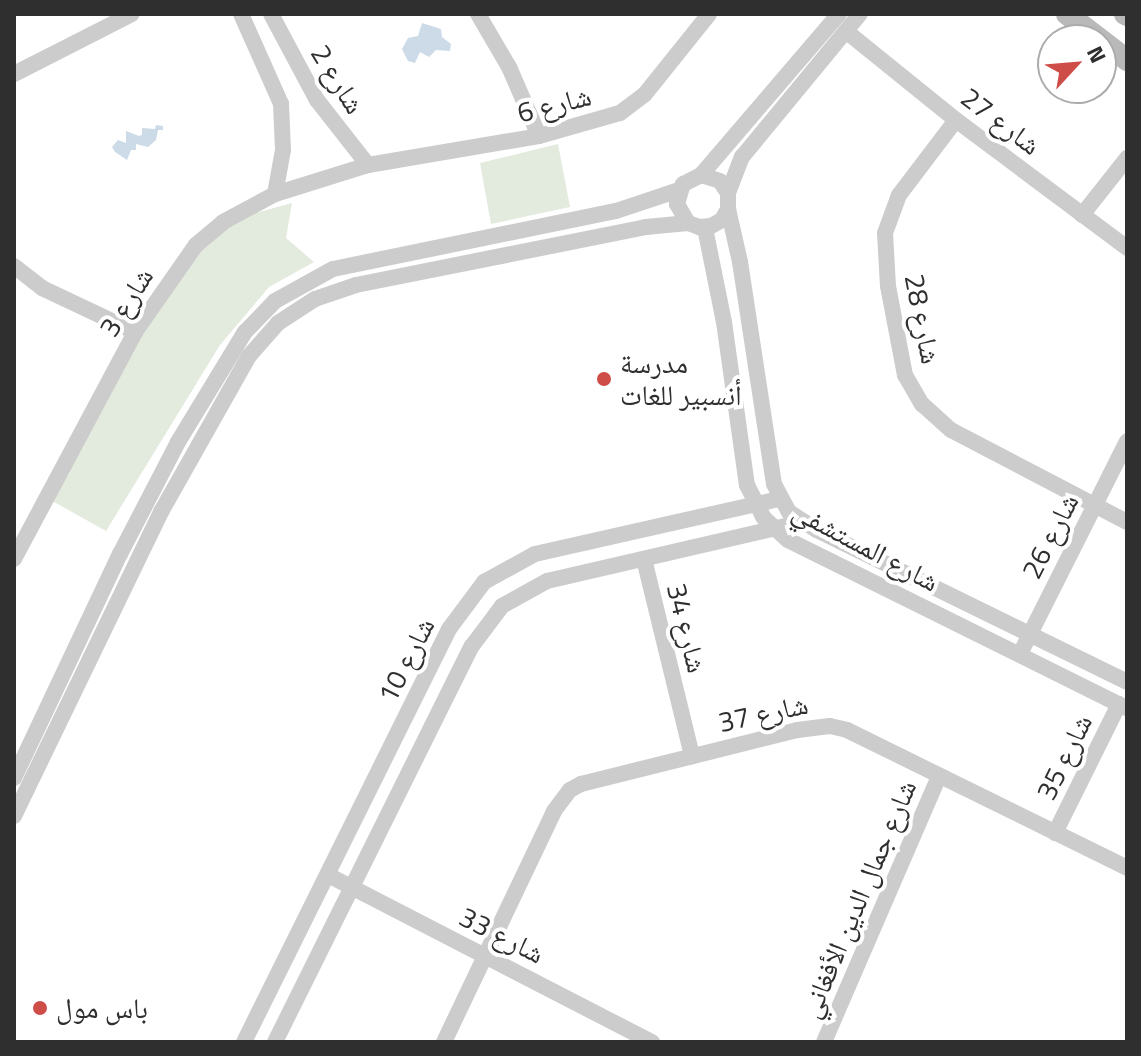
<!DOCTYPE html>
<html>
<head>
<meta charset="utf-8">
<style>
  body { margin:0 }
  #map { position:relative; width:1141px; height:1056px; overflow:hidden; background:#fff; font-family:"Titillium Web","Noto Naskh Arabic",sans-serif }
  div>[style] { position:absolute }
  .green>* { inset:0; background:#e3eade }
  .water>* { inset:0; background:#cddae7 }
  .street>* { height:16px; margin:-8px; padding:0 8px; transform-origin:8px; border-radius:8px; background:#ccc }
  .secondary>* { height:22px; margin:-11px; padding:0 11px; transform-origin:11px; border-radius:11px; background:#b9b9b9 }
  .dots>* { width:22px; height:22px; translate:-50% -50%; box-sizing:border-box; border:4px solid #fff; border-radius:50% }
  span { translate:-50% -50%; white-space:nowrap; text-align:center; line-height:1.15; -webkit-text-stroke:8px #fff; paint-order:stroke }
  .street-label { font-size:28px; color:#2f2f2f }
  .poi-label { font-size:28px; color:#2f2f2f }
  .left { translate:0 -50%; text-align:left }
  .frame { position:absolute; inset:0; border:16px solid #2f2f2f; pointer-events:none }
  .north { position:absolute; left:1037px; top:24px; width:80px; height:80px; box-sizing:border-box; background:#fff; border:2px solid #acacac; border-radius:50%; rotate:64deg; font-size:22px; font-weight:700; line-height:32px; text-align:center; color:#2f2f2f }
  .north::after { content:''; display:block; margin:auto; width:28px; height:36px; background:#cf4d48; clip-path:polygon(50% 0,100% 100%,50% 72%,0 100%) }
</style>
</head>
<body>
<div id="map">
  <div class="green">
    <div style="clip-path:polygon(558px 144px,570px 207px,491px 224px,480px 163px)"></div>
    <div style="clip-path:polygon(292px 203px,286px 238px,314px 262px,269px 287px,220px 345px,106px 531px,47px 498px,135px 332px,223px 222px)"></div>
  </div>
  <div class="water">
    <div style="clip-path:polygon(422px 23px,441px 29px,442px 37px,451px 44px,450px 51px,436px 50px,429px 57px,420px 52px,415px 63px,408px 61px,402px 49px,408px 38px,418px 36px)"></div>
    <div style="clip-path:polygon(156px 125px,163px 126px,163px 130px,158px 130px,156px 140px,148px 147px,136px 144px,136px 150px,131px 150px,127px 160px,115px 152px,112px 147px,118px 140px,126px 143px,126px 131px,139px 136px,142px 135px,142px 128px,155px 129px)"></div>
  </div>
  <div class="street">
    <div style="left:241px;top:14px;width:98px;rotate:66deg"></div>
    <div style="left:281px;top:104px;width:46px;rotate:87.5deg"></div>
    <div style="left:283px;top:150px;width:45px;rotate:100.3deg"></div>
    <div style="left:271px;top:14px;width:98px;rotate:61.9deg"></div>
    <div style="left:317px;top:100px;width:83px;rotate:51.9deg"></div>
    <div style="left:478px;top:14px;width:61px;rotate:59.7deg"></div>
    <div style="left:509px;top:67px;width:75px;rotate:66.5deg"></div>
    <div style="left:847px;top:32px;width:140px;rotate:38.9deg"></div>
    <div style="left:956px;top:120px;width:214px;rotate:36.8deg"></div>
    <div style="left:14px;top:74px;width:132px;rotate:-27deg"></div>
    <div style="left:956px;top:120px;width:94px;rotate:127.2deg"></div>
    <div style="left:899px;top:195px;width:40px;rotate:110.2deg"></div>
    <div style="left:885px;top:233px;width:53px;rotate:86.8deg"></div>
    <div style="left:888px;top:286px;width:91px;rotate:79.2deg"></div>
    <div style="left:905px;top:375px;width:34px;rotate:60deg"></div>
    <div style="left:922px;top:404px;width:39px;rotate:42deg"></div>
    <div style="left:951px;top:430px;width:199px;rotate:27.6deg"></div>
    <div style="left:701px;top:175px;width:212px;rotate:-49.4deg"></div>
    <div style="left:728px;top:193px;width:39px;rotate:-69deg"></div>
    <div style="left:742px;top:157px;width:185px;rotate:-50.5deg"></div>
    <div style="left:728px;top:209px;width:54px;rotate:77.2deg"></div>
    <div style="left:740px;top:262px;width:225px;rotate:81.3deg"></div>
    <div style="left:774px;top:484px;width:32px;rotate:62deg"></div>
    <div style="left:789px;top:512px;width:33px;rotate:33deg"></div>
    <div style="left:817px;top:530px;width:345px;rotate:26.1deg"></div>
    <div style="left:1082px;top:215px;width:73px;rotate:-51.7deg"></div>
    <div style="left:705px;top:228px;width:96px;rotate:78.6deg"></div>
    <div style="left:724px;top:322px;width:165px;rotate:82deg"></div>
    <div style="left:747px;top:485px;width:36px;rotate:63deg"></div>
    <div style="left:763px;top:517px;width:34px;rotate:43deg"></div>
    <div style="left:788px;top:540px;width:378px;rotate:26.4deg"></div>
    <div style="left:14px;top:266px;width:36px;rotate:38deg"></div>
    <div style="left:42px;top:288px;width:103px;rotate:25.3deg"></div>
    <div style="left:14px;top:559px;width:257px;rotate:-61.9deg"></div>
    <div style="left:135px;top:332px;width:106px;rotate:-55deg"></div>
    <div style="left:196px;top:245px;width:35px;rotate:-40deg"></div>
    <div style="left:223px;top:222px;width:59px;rotate:-28.3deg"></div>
    <div style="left:275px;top:194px;width:97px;rotate:-17.3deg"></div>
    <div style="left:368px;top:165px;width:173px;rotate:-9.6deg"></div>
    <div style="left:539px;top:136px;width:84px;rotate:-15.9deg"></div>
    <div style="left:620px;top:113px;width:31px;rotate:-37deg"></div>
    <div style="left:645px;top:94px;width:102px;rotate:-51.3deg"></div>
    <div style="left:644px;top:559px;width:203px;rotate:76.3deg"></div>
    <div style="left:1020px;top:654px;width:238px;rotate:-63.3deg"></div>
    <div style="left:14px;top:778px;width:248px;rotate:-64.7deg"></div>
    <div style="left:120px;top:554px;width:126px;rotate:-62.6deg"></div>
    <div style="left:178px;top:442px;width:129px;rotate:-58.7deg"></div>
    <div style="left:245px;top:332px;width:43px;rotate:-45.9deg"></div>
    <div style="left:275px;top:301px;width:66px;rotate:-28.9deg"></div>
    <div style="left:333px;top:269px;width:289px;rotate:-11.6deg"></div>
    <div style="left:616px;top:211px;width:66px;rotate:-18.4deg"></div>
    <div style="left:14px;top:816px;width:338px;rotate:-64.2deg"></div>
    <div style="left:161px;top:512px;width:179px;rotate:-60.6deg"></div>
    <div style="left:249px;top:356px;width:44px;rotate:-48.7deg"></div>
    <div style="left:278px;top:323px;width:44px;rotate:-33deg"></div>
    <div style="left:315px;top:299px;width:43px;rotate:-18.9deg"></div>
    <div style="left:356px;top:285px;width:296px;rotate:-11.3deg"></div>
    <div style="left:646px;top:227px;width:42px;rotate:-5.4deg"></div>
    <div style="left:688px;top:223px;width:12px;rotate:20deg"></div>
    <div style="left:699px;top:227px;width:12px;rotate:-5deg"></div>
    <div style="left:711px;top:226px;width:13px;rotate:-29deg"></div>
    <div style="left:722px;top:220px;width:13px;rotate:-61deg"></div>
    <div style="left:728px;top:209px;width:16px;rotate:-90deg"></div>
    <div style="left:728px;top:193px;width:14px;rotate:-124deg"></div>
    <div style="left:720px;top:181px;width:20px;rotate:-162deg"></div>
    <div style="left:701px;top:175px;width:20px;rotate:153deg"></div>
    <div style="left:683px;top:184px;width:21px;rotate:107deg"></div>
    <div style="left:677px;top:204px;width:22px;rotate:60deg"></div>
    <div style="left:1055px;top:833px;width:144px;rotate:-63.6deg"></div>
    <div style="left:328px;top:875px;width:365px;rotate:27.3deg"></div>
    <div style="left:244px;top:1042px;width:461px;rotate:-63.6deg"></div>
    <div style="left:449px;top:629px;width:59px;rotate:-53.3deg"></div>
    <div style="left:484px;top:582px;width:58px;rotate:-28.8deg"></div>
    <div style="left:535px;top:554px;width:250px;rotate:-12.7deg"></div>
    <div style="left:275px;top:1042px;width:442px;rotate:-63.6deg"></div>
    <div style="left:472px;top:646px;width:50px;rotate:-53.1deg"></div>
    <div style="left:502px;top:606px;width:51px;rotate:-29.1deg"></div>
    <div style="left:547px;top:581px;width:262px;rotate:-13deg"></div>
    <div style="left:444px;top:1042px;width:256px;rotate:-64.5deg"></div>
    <div style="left:554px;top:811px;width:26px;rotate:-53deg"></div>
    <div style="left:570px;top:790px;width:13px;rotate:-29deg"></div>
    <div style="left:581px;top:784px;width:223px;rotate:-14deg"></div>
    <div style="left:797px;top:730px;width:33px;rotate:-7deg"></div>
    <div style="left:830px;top:726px;width:17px;rotate:13deg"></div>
    <div style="left:847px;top:730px;width:312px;rotate:26.2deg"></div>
    <div style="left:824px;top:1042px;width:290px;rotate:-66.6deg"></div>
  </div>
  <div class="secondary">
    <div style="left:1067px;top:14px;width:76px;rotate:37.5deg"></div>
    <div style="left:1125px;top:14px;width:2px;rotate:27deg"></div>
  </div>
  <div class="dots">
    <div style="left:604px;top:379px;background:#cf4d48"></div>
    <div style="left:40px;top:1008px;background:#cf4d48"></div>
  </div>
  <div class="street-label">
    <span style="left:338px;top:79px;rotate:58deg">شارع 2</span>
    <span style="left:554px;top:104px;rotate:-14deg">شارع 6</span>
    <span style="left:1001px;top:121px;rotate:37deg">شارع 27</span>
    <span style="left:126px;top:302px;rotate:-58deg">شارع 3</span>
    <span style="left:923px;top:319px;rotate:79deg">شارع 28</span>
    <span style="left:1050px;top:536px;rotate:-63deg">شارع 26</span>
    <span style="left:866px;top:546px;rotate:28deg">شارع المستشفي</span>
    <span style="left:687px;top:628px;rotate:76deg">شارع 34</span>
    <span style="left:406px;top:660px;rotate:-63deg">شارع 10</span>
    <span style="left:763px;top:713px;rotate:-12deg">شارع 37</span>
    <span style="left:1064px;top:757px;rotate:-64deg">شارع 35</span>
    <span style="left:858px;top:899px;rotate:-67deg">شارع جمال الدين الأفغاني</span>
    <span style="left:502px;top:935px;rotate:27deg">شارع 33</span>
  </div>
  <div class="poi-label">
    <span class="left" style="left:620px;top:379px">مدرسة<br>أنسبير للغات</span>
    <span class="left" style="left:56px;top:1008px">باس مول</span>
  </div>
  <div class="frame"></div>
  <div class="north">N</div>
</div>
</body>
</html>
